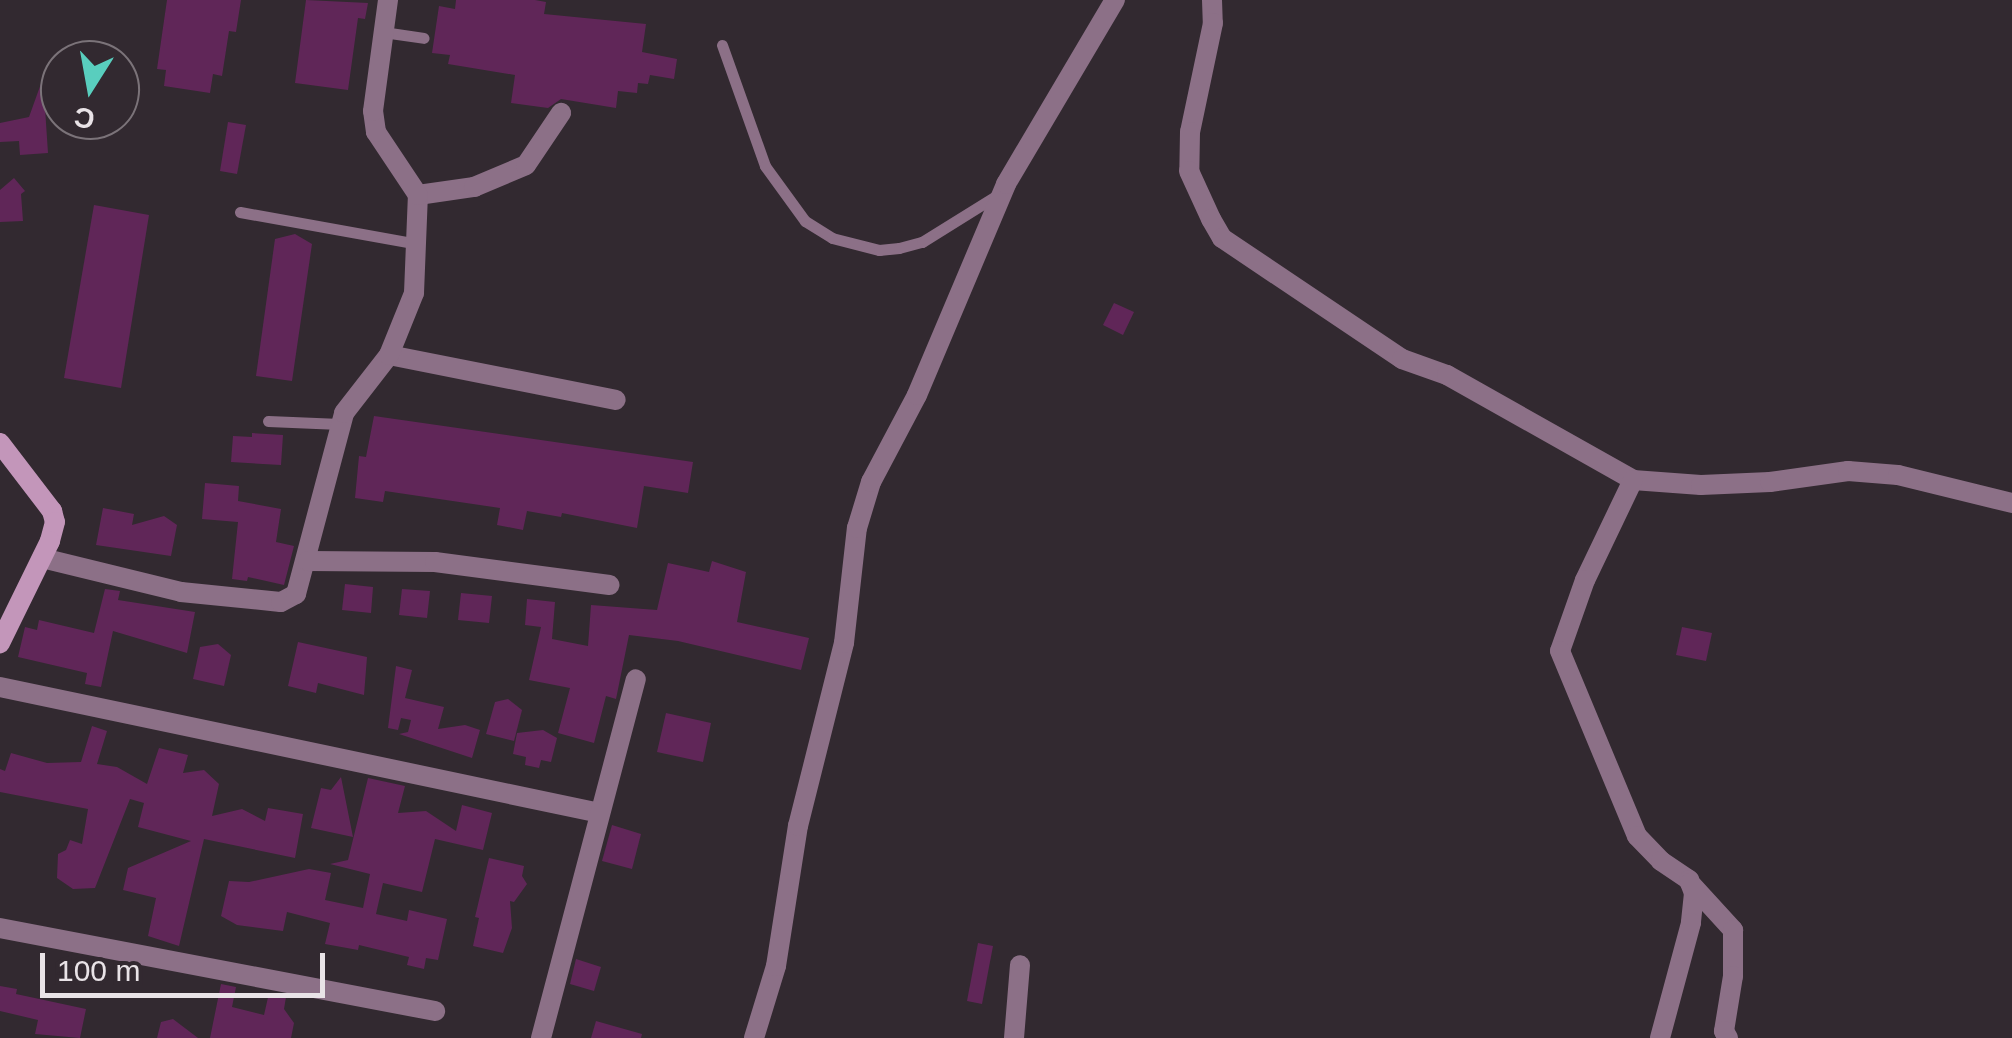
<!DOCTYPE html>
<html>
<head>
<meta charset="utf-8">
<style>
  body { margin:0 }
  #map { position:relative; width:2012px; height:1038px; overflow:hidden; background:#322930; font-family:Arial,sans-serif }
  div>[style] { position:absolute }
  .building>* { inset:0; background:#602658 }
  .lane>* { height:11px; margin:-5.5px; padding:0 5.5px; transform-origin:5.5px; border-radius:5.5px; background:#8c7087 }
  .street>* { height:20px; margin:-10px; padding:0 10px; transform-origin:10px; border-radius:10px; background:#8c7087 }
  .secondary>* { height:20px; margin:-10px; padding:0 10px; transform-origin:10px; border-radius:10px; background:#c396ba }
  span { translate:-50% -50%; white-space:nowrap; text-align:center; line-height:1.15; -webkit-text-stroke:10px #322930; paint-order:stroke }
  .north { position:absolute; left:40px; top:40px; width:100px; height:100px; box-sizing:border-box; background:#322930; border:2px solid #7b7379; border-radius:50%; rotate:191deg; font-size:28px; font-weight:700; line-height:40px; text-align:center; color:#e9e3e7 }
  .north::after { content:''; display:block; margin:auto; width:35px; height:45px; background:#59cebe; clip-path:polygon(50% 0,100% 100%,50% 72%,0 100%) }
  .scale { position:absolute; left:40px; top:953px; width:285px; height:45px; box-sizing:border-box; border:5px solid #e9e3e7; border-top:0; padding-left:12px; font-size:30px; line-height:35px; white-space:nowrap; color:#e9e3e7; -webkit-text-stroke:8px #322930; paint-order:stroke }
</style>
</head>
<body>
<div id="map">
  <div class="building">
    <div style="clip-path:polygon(167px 0,241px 0,236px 32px,229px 31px,222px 76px,213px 74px,210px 93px,164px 86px,166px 70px,157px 69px)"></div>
    <div style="clip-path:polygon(306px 0,368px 3px,365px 19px,358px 18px,348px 90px,295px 83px)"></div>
    <div style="clip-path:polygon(456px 0,535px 0,546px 2px,544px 14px,646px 24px,642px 52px,677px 59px,674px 79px,650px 75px,648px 84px,638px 83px,637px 93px,618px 91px,616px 108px,561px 99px,548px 108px,511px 103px,515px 75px,448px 64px,450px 55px,432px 53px,439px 6px,455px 9px)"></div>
    <div style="clip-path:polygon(43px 78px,48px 153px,20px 155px,19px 141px,0 142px,0 123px,29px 117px)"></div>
    <div style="clip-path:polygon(228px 122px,246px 125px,237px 174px,220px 171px)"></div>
    <div style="clip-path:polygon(14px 178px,25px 191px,21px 194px,23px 221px,0 222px,0 190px)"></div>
    <div style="clip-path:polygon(94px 205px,149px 215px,121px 388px,64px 378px)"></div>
    <div style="clip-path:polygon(295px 234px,312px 244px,292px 381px,256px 376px,275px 239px)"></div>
    <div style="clip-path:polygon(1114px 303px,1134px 312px,1123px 335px,1103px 325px)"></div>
    <div style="clip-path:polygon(374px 416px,693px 462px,688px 493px,644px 486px,637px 528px,562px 513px,561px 517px,527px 511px,523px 530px,497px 525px,500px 508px,385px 491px,383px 502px,355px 498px,359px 456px,366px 457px)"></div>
    <div style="clip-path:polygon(252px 433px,283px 435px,281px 465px,231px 462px,233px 436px,252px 437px)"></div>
    <div style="clip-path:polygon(205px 483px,239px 486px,238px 501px,281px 509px,276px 542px,294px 546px,284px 585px,248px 577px,247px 581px,232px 579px,238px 522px,202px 519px)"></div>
    <div style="clip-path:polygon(103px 508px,134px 514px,132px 525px,164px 516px,177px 525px,171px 556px,96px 545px)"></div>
    <div style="clip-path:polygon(712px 561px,746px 572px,737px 622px,809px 638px,801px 670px,678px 641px,629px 635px,616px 699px,606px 696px,594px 743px,558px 733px,570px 688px,529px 680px,541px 627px,525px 625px,527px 599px,555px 602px,552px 639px,588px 646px,591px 605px,657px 610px,668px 563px,709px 572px)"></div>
    <div style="clip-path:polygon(345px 584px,373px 587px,371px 613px,342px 610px)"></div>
    <div style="clip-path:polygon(105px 589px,120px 591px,118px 600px,195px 612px,187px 653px,113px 631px,101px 687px,85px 684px,87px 673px,18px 657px,25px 627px,37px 630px,39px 620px,94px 633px)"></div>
    <div style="clip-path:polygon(402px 589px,430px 591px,427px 618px,399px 615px)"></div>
    <div style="clip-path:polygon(461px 593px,492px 596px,489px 623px,458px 620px)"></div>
    <div style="clip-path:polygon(1682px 627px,1712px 633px,1706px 661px,1676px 655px)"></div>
    <div style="clip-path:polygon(298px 642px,367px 657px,364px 695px,318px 683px,316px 693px,288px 686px)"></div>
    <div style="clip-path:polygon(218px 644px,231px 655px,224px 686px,193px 679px,200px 647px)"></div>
    <div style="clip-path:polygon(396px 666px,412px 670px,405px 698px,444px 707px,438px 729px,465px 725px,480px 730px,472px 758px,399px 734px,408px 732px,411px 720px,401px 718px,398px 730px,388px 728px)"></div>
    <div style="clip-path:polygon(508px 699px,522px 710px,514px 741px,486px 734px,495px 702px)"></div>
    <div style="clip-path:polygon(666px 713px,711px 723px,703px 762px,657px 752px)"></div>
    <div style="clip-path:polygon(92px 726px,107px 731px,97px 764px,117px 767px,147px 784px,159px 748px,188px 755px,183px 773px,204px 770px,219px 784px,212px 816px,242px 809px,265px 821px,268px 808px,303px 814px,295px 858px,204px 839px,179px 946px,148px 936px,156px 898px,123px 890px,128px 868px,191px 841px,138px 827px,144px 803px,130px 799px,95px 888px,73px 889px,57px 878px,58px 854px,66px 850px,70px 840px,82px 844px,88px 809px,0 792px,0 769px,5px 771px,11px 753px,47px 763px,81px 762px)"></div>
    <div style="clip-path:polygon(543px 730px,557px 738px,551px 762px,541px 760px,539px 768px,525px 765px,526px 757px,513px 754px,517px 733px)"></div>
    <div style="clip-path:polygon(341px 777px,353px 837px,311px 828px,321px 788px,331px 790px)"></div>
    <div style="clip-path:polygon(368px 778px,405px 786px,398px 813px,426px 811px,456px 831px,462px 805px,492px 813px,483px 850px,435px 839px,422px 892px,383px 883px,376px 914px,407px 921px,409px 910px,447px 919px,438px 960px,426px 958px,424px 969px,407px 965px,409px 957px,359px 945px,358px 950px,325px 944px,330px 923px,287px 912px,283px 931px,237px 925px,221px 916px,229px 881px,249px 882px,309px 869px,331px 873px,325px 900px,363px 908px,370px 874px,330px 864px,348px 860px)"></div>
    <div style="clip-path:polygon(612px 825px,641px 834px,632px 869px,602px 861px)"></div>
    <div style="clip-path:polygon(489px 858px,524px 866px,522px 876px,527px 884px,514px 902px,510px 901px,512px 928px,503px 953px,473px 946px,479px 918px,475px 917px)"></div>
    <div style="clip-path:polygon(978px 943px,993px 946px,982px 1004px,967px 1001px)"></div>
    <div style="clip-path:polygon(576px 959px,601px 967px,594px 991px,570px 984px)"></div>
    <div style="clip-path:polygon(221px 984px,236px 987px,232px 1007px,264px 1015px,269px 993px,286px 997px,284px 1009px,294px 1023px,291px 1038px,210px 1038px)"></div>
    <div style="clip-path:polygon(0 986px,17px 989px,16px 994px,86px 1009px,80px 1038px,35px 1034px,38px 1020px,0 1011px)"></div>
    <div style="clip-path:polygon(173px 1019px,198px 1038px,157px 1038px,161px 1022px)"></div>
    <div style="clip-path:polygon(596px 1021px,642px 1034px,641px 1038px,591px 1038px)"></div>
  </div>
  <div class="lane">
    <div style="left:383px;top:32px;width:41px;rotate:8.3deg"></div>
    <div style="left:722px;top:45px;width:128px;rotate:70.4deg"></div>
    <div style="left:765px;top:166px;width:68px;rotate:54deg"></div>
    <div style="left:805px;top:221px;width:32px;rotate:32deg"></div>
    <div style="left:832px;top:238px;width:49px;rotate:14.3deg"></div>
    <div style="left:879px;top:250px;width:20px;rotate:-6deg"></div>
    <div style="left:899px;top:248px;width:24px;rotate:-15deg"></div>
    <div style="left:922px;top:242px;width:91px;rotate:-31.9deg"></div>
    <div style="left:240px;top:212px;width:176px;rotate:10.2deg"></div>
    <div style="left:268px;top:421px;width:72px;rotate:2.4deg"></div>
  </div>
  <div class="street">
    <div style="left:1212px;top:0;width:23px;rotate:88deg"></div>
    <div style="left:1213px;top:23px;width:111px;rotate:101.9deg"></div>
    <div style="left:1190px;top:132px;width:39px;rotate:91deg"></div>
    <div style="left:1189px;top:171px;width:53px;rotate:65.4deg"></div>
    <div style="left:1211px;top:219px;width:22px;rotate:60deg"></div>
    <div style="left:1222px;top:238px;width:217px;rotate:33.9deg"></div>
    <div style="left:1402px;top:359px;width:48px;rotate:19.6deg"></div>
    <div style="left:1447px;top:375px;width:214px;rotate:29.4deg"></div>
    <div style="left:1633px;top:480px;width:68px;rotate:4.2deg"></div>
    <div style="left:1701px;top:485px;width:69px;rotate:-2.5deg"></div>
    <div style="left:1770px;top:482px;width:79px;rotate:-8deg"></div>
    <div style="left:1848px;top:471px;width:50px;rotate:4.6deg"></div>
    <div style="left:1898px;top:475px;width:117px;rotate:13.8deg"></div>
    <div style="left:418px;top:195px;width:57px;rotate:-8.1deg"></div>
    <div style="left:474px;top:187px;width:56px;rotate:-22.9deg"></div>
    <div style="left:526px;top:165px;width:63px;rotate:-56.1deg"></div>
    <div style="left:389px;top:355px;width:231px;rotate:11.2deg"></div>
    <div style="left:1633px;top:480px;width:111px;rotate:115.6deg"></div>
    <div style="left:1585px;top:580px;width:75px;rotate:109.4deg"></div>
    <div style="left:1560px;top:651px;width:200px;rotate:67.4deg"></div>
    <div style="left:1637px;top:836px;width:35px;rotate:46deg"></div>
    <div style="left:1661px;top:861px;width:34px;rotate:34deg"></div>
    <div style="left:1689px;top:880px;width:14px;rotate:69deg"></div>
    <div style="left:1694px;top:893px;width:30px;rotate:96deg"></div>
    <div style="left:1691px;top:923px;width:119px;rotate:105.1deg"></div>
    <div style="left:42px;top:558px;width:143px;rotate:13.7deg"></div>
    <div style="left:181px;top:592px;width:100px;rotate:5.7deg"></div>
    <div style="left:281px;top:602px;width:17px;rotate:-28deg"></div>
    <div style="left:296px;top:594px;width:187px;rotate:-75.1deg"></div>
    <div style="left:344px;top:413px;width:73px;rotate:-52.2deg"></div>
    <div style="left:389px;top:355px;width:67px;rotate:-68deg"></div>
    <div style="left:414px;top:293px;width:98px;rotate:-87.7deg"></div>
    <div style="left:418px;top:195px;width:76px;rotate:-123.7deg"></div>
    <div style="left:376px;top:132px;width:21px;rotate:-98deg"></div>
    <div style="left:373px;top:111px;width:112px;rotate:-82.3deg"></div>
    <div style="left:308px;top:561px;width:127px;rotate:0.5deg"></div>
    <div style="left:435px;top:562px;width:176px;rotate:7.5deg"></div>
    <div style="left:0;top:687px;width:613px;rotate:11.86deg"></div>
    <div style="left:1690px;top:883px;width:64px;rotate:47.5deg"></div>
    <div style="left:1733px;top:930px;width:46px;rotate:90deg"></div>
    <div style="left:1733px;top:976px;width:56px;rotate:99.3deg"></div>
    <div style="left:1724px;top:1031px;width:8px;rotate:60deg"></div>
    <div style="left:0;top:928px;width:443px;rotate:10.8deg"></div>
    <div style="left:541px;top:1038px;width:371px;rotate:-75.2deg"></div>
    <div style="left:754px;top:1038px;width:75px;rotate:-73deg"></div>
    <div style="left:776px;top:966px;width:142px;rotate:-81.1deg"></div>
    <div style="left:798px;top:826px;width:189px;rotate:-75.9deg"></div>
    <div style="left:844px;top:643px;width:116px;rotate:-83.6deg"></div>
    <div style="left:857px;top:528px;width:48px;rotate:-73.1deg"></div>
    <div style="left:871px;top:482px;width:98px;rotate:-62.1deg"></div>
    <div style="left:917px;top:395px;width:229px;rotate:-67.1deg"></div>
    <div style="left:1006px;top:184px;width:214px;rotate:-59.4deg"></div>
    <div style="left:1014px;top:1038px;width:73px;rotate:-85.3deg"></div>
  </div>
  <div class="secondary">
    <div style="left:0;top:443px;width:86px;rotate:52.6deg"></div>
    <div style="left:52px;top:511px;width:11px;rotate:75deg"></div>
    <div style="left:55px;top:522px;width:20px;rotate:105deg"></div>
    <div style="left:50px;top:541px;width:114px;rotate:116.1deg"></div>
  </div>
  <div class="north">С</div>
  <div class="scale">100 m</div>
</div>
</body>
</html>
